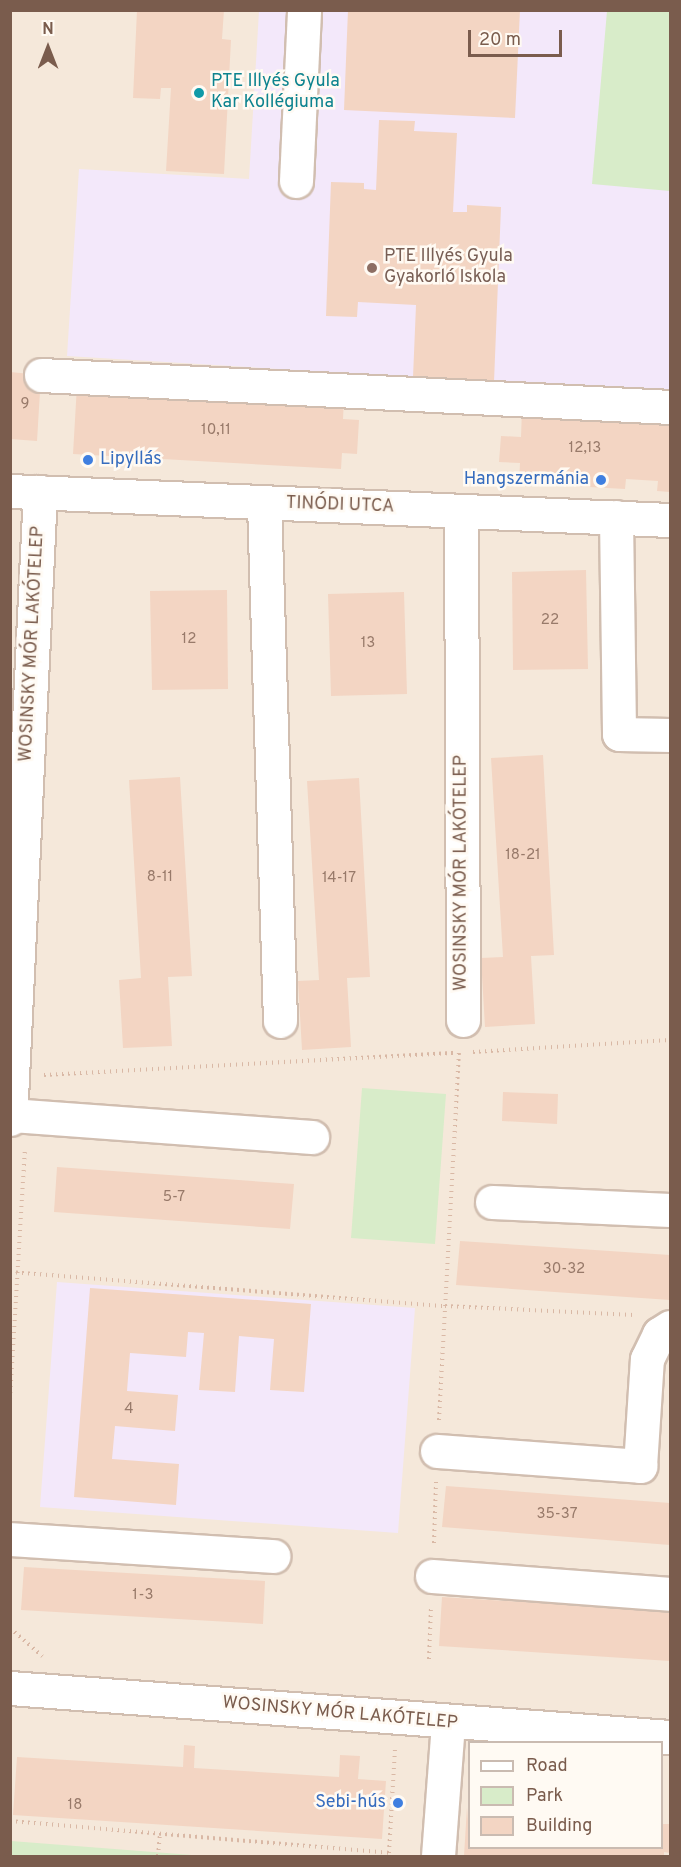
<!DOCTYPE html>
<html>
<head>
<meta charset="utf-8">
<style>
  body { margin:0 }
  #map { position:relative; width:681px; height:1867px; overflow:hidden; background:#fdf6ec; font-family:Overpass,sans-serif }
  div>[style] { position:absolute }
  .residential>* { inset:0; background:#f5e8da }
  .education>* { inset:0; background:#f3e8fa }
  .green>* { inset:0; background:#d8ecc9 }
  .building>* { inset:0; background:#f3d5c3 }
  .path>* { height:4px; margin-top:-2px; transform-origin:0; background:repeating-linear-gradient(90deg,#d9b8a5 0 1.5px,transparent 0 6px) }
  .roads { filter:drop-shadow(2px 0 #d1beb0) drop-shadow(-2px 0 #d1beb0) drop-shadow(0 2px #d1beb0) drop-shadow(0 -2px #d1beb0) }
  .minor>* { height:33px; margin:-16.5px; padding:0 16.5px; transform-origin:16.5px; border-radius:16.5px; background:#fff }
  .dots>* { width:16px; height:16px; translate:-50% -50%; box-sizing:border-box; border:3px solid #fffaf3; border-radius:50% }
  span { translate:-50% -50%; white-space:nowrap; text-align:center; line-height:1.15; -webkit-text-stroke:5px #fffaf3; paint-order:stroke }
  .number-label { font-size:15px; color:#987a6a }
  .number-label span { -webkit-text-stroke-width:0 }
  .culture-label { font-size:18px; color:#0d838f }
  .left { translate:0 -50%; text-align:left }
  .education-label { font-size:18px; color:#785e54 }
  .shop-label { font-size:18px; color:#366cbe }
  .right { translate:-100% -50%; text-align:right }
  .street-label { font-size:18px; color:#7a5c4d }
  .frame { position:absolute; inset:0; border:12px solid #7a5c4d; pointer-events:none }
  .legend { position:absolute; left:468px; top:1741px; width:195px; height:108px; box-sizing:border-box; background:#fffaf3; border:2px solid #cabbb1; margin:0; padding:8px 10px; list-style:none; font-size:18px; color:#7a5c4d }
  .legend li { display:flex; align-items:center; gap:12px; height:30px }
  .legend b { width:30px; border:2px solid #cabbb1 }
  .north { position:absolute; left:18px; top:18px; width:60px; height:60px; -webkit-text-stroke:4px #fffaf3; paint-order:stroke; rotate:0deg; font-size:16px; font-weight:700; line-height:24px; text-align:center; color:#7a5c4d }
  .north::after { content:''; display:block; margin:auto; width:21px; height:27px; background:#7a5c4d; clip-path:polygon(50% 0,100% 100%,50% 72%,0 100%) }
  .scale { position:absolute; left:468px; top:30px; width:94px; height:27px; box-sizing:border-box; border:3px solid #7a5c4d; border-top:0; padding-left:8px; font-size:18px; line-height:21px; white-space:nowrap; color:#7a5c4d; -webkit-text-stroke:4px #fffaf3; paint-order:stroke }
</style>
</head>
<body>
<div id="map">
  <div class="residential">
    <div style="clip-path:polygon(evenodd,11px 11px,670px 11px,670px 1856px,11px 1856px,11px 11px,470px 1742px,662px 1742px,662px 1848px,470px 1848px,470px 1742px)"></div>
  </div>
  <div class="education">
    <div style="clip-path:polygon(259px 11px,670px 11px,670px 393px,67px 356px,79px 169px,249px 179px)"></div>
    <div style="clip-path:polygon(57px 1282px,415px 1308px,398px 1533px,40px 1507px)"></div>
  </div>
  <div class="green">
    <div style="clip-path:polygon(607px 11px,670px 11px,670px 191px,592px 184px)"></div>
    <div style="clip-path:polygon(362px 1088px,446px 1094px,435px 1244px,351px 1238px)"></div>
    <div style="clip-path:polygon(10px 1841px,11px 1841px,205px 1856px,11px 1856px)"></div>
  </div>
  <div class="building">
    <div style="clip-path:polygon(137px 10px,224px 10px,222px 39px,231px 40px,224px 174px,166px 171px,171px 88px,161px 88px,160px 99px,133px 98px)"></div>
    <div style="clip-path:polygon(348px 10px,520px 10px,515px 118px,344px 110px)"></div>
    <div style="clip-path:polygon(379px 120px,415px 121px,414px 131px,457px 133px,453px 212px,467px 212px,467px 205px,501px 207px,494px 382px,413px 377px,416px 305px,358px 302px,357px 317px,326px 316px,331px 182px,364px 183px,364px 189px,376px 190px)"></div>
    <div style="clip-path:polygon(10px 372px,41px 375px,37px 441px,10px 439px)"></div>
    <div style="clip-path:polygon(77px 385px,344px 399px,343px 419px,359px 420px,357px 454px,342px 453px,341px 469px,73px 454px)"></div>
    <div style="clip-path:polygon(522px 409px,670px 417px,670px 492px,657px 491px,658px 481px,626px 479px,625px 489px,519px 483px,520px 463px,499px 462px,501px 436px,521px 437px)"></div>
    <div style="clip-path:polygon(586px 570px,588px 669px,513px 670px,512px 572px)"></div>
    <div style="clip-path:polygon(227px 590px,228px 689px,152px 690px,150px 591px)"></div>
    <div style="clip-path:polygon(404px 592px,407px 694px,331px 696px,328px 594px)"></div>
    <div style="clip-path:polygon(543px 755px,554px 955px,531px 956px,535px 1024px,485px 1027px,481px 958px,503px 957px,491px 758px)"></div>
    <div style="clip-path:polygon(180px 777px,192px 976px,168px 977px,172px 1046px,123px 1048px,119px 980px,141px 978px,129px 780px)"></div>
    <div style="clip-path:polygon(359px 778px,370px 977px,347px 978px,351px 1047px,302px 1050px,298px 981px,319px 980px,307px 781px)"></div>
    <div style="clip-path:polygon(503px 1092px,558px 1094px,557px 1124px,502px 1121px)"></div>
    <div style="clip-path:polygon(57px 1167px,294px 1184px,290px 1229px,54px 1212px)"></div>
    <div style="clip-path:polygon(460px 1241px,670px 1255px,670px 1300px,456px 1285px)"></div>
    <div style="clip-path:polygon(90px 1288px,311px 1304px,304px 1392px,270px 1390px,274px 1339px,239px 1336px,235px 1392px,199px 1390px,204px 1333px,188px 1332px,186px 1357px,130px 1353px,127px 1391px,178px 1395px,175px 1431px,115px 1426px,112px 1459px,179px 1464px,176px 1505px,74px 1497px)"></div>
    <div style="clip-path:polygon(446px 1486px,670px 1503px,670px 1545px,442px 1527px)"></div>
    <div style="clip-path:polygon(24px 1567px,265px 1581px,263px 1624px,21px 1610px)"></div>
    <div style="clip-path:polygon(442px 1597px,670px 1611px,670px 1661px,439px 1646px)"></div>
    <div style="clip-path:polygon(184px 1745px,195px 1746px,194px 1768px,339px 1777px,340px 1755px,360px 1756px,358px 1779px,386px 1781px,382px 1839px,13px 1815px,17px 1757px,183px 1767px)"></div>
    <div style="clip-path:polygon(467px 1807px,470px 1848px,662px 1848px,662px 1824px,670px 1824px,670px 1853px,664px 1852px,664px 1856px,464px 1856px)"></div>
  </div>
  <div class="path">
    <div style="left:473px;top:1052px;width:197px;rotate:-3.5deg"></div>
    <div style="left:44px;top:1075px;width:413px;rotate:-3.1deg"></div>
    <div style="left:10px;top:1272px;width:436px;rotate:4.5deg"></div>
    <div style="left:445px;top:1306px;width:189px;rotate:2.7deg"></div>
    <div style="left:10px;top:1399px;width:250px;rotate:-86.6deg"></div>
    <div style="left:439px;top:1420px;width:371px;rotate:-86.9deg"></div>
    <div style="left:434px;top:1543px;width:61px;rotate:-88.1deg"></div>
    <div style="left:10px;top:1628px;width:43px;rotate:41.2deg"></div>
    <div style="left:429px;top:1659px;width:52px;rotate:-87.8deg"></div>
    <div style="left:10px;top:1821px;width:380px;rotate:4.8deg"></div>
    <div style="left:389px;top:1853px;width:105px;rotate:-86.7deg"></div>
    <div style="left:158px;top:1856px;width:22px;rotate:-85deg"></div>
  </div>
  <div class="roads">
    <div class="minor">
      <div style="left:296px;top:181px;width:171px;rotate:-87.3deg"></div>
      <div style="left:41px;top:375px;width:630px;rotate:2.91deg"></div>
      <div style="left:10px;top:491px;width:661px;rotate:2.52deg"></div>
      <div style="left:264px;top:503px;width:518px;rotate:88.23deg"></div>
      <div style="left:461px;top:511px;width:509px;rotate:89.77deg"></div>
      <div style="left:616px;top:517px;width:217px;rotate:89.2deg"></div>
      <div style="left:619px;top:734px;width:51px;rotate:1.1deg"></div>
      <div style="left:11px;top:1115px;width:302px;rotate:4.2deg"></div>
      <div style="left:10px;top:1119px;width:628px;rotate:-87.26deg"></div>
      <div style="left:492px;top:1202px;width:178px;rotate:2.6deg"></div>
      <div style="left:437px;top:1451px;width:204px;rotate:4.2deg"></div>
      <div style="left:640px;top:1466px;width:107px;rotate:-86.3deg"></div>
      <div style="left:647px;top:1359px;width:28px;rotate:-64deg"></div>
      <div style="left:659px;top:1334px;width:13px;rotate:-32deg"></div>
      <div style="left:10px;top:1539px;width:264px;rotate:3.7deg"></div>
      <div style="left:432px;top:1576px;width:239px;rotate:4.3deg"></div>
      <div style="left:10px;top:1688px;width:662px;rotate:4.25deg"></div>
      <div style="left:438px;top:1856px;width:133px;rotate:-85.7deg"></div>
    </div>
  </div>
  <div class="dots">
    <div style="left:199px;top:93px;background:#0f9aa8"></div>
    <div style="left:372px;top:268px;background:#8d6e63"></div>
    <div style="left:88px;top:460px;background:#3f7fe0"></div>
    <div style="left:601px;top:480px;background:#3f7fe0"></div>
    <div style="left:398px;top:1803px;background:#3f7fe0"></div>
  </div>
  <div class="number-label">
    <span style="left:25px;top:405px">9</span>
    <span style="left:216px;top:431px">10,11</span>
    <span style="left:585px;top:449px">12,13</span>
    <span style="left:550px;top:621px">22</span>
    <span style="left:189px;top:640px">12</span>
    <span style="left:368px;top:644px">13</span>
    <span style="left:523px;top:856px">18-21</span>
    <span style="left:160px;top:878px">8-11</span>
    <span style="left:339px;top:879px">14-17</span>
    <span style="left:174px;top:1198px">5-7</span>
    <span style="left:564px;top:1270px">30-32</span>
    <span style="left:129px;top:1410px">4</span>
    <span style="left:557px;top:1515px">35-37</span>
    <span style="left:143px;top:1596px">1-3</span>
    <span style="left:75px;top:1806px">18</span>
  </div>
  <div class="culture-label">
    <span class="left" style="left:211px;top:93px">PTE Illyés Gyula<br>Kar Kollégiuma</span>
  </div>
  <div class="education-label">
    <span class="left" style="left:384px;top:268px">PTE Illyés Gyula<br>Gyakorló Iskola</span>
  </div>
  <div class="shop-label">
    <span class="left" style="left:100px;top:460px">Lipyllás</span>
    <span class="right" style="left:589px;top:480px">Hangszermánia</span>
    <span class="right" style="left:386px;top:1803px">Sebi-hús</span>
  </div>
  <div class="street-label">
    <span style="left:340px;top:506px;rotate:2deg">TINÓDI UTCA</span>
    <span style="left:33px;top:644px;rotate:-87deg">WOSINSKY MÓR LAKÓTELEP</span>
    <span style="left:462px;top:873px;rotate:-90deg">WOSINSKY MÓR LAKÓTELEP</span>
    <span style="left:340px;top:1714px;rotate:5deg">WOSINSKY MÓR LAKÓTELEP</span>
  </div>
  <div class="frame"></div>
  <ul class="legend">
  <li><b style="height:8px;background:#fff"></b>Road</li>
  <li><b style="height:16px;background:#d8ecc9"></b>Park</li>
  <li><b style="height:16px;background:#f3d5c3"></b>Building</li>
  </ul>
  <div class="north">N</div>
  <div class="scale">20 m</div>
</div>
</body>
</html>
